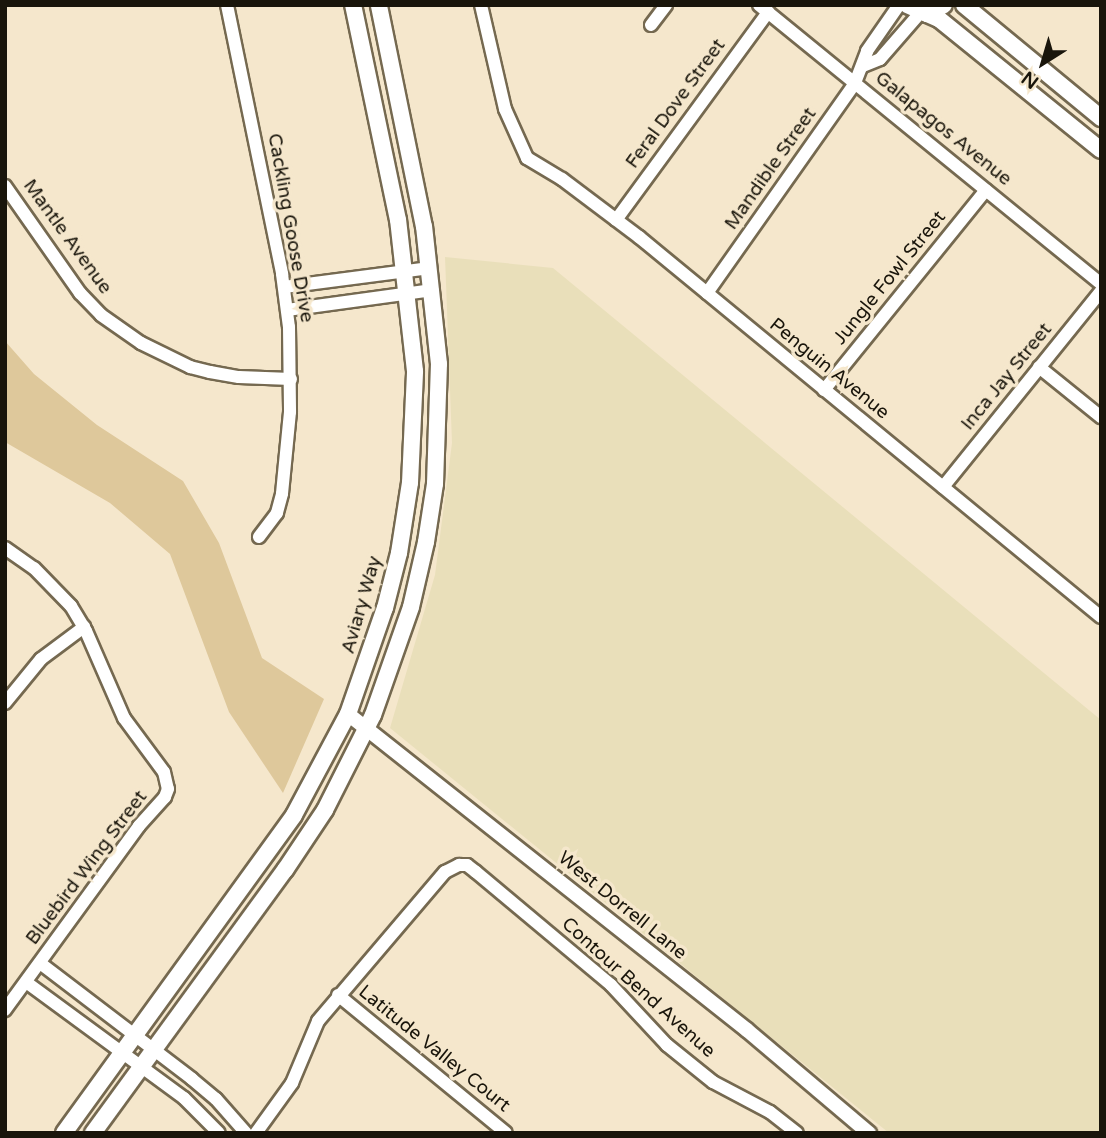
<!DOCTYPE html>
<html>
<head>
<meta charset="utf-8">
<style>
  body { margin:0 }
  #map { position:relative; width:1106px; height:1138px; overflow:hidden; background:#f5e7cc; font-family:"Varela Round",sans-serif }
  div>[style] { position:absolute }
  .green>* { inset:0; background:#dec89b }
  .sand>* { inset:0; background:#e9dfba }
  .roads { filter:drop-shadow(2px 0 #756950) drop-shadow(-2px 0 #756950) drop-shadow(0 2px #756950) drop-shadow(0 -2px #756950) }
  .minor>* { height:12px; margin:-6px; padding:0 6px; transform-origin:6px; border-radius:6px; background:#fff }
  .tertiary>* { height:14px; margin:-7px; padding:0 7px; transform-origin:7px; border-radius:7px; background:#fff }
  .secondary>* { height:16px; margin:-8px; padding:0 8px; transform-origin:8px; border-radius:8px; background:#fff }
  span { translate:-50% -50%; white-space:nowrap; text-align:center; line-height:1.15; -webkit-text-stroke:7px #f5e7cc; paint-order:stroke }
  .street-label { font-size:19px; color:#19150b }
  .frame { position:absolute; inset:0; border:7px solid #19150b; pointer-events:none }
  .north { position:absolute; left:1008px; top:28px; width:70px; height:70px; -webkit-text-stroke:5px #f5e7cc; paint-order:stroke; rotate:217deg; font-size:19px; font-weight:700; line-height:28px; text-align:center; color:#19150b }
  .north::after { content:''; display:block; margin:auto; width:24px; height:32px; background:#19150b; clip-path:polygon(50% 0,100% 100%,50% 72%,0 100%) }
</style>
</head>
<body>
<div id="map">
  <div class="green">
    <div style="clip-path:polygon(5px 341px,34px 374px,97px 425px,183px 481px,219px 543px,262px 658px,324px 699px,283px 793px,229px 712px,170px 554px,110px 503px,5px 442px)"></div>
  </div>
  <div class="sand">
    <div style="clip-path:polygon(445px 257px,553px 268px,1101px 720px,1101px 1133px,889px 1133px,390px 728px,435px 575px,452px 443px)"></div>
  </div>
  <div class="roads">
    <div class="minor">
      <div style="left:227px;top:5px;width:275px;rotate:78.4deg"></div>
      <div style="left:282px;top:274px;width:53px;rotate:82.5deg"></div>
      <div style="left:289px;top:327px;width:85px;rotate:89.3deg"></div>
      <div style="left:290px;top:412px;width:82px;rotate:95.6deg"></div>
      <div style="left:282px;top:494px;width:20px;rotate:105deg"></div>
      <div style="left:277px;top:513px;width:30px;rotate:127deg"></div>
      <div style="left:481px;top:5px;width:107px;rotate:77deg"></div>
      <div style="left:505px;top:109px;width:54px;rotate:65.8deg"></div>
      <div style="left:527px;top:158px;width:41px;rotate:31deg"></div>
      <div style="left:562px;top:179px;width:96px;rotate:37deg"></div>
      <div style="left:639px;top:237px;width:598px;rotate:39.44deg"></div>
      <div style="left:759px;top:5px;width:441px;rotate:39.2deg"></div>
      <div style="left:651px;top:25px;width:25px;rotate:-53deg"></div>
      <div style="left:863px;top:66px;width:18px;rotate:-22deg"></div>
      <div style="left:880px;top:59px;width:61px;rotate:-49deg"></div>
      <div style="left:5px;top:186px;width:131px;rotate:55deg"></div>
      <div style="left:80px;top:293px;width:30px;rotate:46deg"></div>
      <div style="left:101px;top:315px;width:49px;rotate:35deg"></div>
      <div style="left:141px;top:343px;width:55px;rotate:26.1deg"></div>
      <div style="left:190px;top:367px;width:21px;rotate:14deg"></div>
      <div style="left:210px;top:372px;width:29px;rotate:10deg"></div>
      <div style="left:239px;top:377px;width:52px;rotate:2.2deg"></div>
      <div style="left:616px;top:220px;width:258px;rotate:-53.8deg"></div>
      <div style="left:284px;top:287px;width:147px;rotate:-7.4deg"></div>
      <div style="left:707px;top:293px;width:257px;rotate:-54.8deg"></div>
      <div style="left:855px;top:83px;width:34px;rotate:-69deg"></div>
      <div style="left:867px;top:51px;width:56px;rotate:-55.2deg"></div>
      <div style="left:287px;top:310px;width:147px;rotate:-7.8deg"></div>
      <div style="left:1039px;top:367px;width:80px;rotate:38.9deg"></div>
      <div style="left:824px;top:390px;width:257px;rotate:-51deg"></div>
      <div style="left:943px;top:487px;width:252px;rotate:-51.1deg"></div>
      <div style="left:5px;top:548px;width:35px;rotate:35deg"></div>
      <div style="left:34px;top:568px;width:53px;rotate:45.8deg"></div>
      <div style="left:71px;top:606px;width:29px;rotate:59deg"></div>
      <div style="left:86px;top:631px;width:95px;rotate:66.4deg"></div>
      <div style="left:124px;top:718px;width:67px;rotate:53.5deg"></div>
      <div style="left:164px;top:772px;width:17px;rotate:77deg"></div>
      <div style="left:168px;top:789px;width:9px;rotate:111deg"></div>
      <div style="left:165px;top:797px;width:39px;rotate:132deg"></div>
      <div style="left:139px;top:826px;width:228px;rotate:126.1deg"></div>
      <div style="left:5px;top:703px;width:57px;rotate:-50.7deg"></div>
      <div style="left:41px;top:659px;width:54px;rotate:-36.7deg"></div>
      <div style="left:40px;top:963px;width:191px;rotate:37.3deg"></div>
      <div style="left:192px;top:1079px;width:31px;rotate:40deg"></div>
      <div style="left:216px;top:1099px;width:45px;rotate:48.6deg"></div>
      <div style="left:26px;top:982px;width:196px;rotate:36.3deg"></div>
      <div style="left:184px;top:1098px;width:49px;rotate:45deg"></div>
      <div style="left:338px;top:995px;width:217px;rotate:39.4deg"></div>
      <div style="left:256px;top:1133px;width:62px;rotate:-54.2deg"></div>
      <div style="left:292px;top:1083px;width:67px;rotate:-67.2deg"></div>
      <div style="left:318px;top:1021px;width:196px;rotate:-49.6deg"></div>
      <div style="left:445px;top:872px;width:16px;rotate:-27deg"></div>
      <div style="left:459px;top:865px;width:8px"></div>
      <div style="left:467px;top:865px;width:11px;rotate:38deg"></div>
      <div style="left:476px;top:872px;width:176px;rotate:39.9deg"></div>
      <div style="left:611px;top:985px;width:82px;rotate:47deg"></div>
      <div style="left:667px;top:1045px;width:59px;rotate:38.8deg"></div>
      <div style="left:713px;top:1082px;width:64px;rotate:27.8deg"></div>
      <div style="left:770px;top:1112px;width:34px;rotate:38deg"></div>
    </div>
    <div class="tertiary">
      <div style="left:348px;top:714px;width:509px;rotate:38.38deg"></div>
      <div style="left:747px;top:1030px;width:160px;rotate:40.2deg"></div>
    </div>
    <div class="secondary">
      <div style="left:907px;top:5px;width:22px;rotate:24deg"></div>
      <div style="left:927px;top:14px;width:19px;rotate:-28deg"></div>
      <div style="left:964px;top:5px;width:178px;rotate:39.5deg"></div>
      <div style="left:927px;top:14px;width:13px;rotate:23deg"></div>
      <div style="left:939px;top:19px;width:208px;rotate:39deg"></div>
      <div style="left:64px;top:1133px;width:392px;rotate:-54.1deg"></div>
      <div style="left:294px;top:815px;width:115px;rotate:-61.9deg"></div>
      <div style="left:348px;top:714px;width:112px;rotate:-70.8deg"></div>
      <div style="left:385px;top:608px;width:57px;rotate:-75.7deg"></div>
      <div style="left:399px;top:553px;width:71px;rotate:-81.1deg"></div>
      <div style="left:410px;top:483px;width:112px;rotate:-87.4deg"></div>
      <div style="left:415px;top:371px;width:152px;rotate:-96.4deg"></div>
      <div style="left:398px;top:220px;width:220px;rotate:-101.8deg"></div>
      <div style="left:93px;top:1133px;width:326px;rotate:-53.9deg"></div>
      <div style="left:285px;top:870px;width:72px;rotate:-56.3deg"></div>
      <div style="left:325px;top:810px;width:106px;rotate:-63.2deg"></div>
      <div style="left:373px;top:715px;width:114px;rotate:-70.6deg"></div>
      <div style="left:411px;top:607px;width:67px;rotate:-77deg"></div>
      <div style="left:426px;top:542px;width:59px;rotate:-81.2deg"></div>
      <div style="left:435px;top:484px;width:120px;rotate:-88.1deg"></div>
      <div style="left:439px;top:364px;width:138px;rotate:-96.2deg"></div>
      <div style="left:424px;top:227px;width:227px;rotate:-101.5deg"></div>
    </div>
  </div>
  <div class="street-label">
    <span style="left:676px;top:104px;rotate:-54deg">Feral Dove Street</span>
    <span style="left:943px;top:129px;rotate:39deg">Galapagos Avenue</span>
    <span style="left:771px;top:169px;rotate:-55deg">Mandible Street</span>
    <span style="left:290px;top:228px;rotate:80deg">Cackling Goose Drive</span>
    <span style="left:67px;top:237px;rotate:54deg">Mantle Avenue</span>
    <span style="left:890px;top:278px;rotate:-51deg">Jungle Fowl Street</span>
    <span style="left:829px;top:369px;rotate:39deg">Penguin Avenue</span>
    <span style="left:1007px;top:377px;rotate:-51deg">Inca Jay Street</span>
    <span style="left:362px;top:605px;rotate:-74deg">Aviary Way</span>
    <span style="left:87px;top:868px;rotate:-53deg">Bluebird Wing Street</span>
    <span style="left:622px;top:906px;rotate:39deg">West Dorrell Lane</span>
    <span style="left:638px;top:988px;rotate:42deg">Contour Bend Avenue</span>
    <span style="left:434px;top:1049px;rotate:39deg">Latitude Valley Court</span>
  </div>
  <div class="frame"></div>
  <div class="north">N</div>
</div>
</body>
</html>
